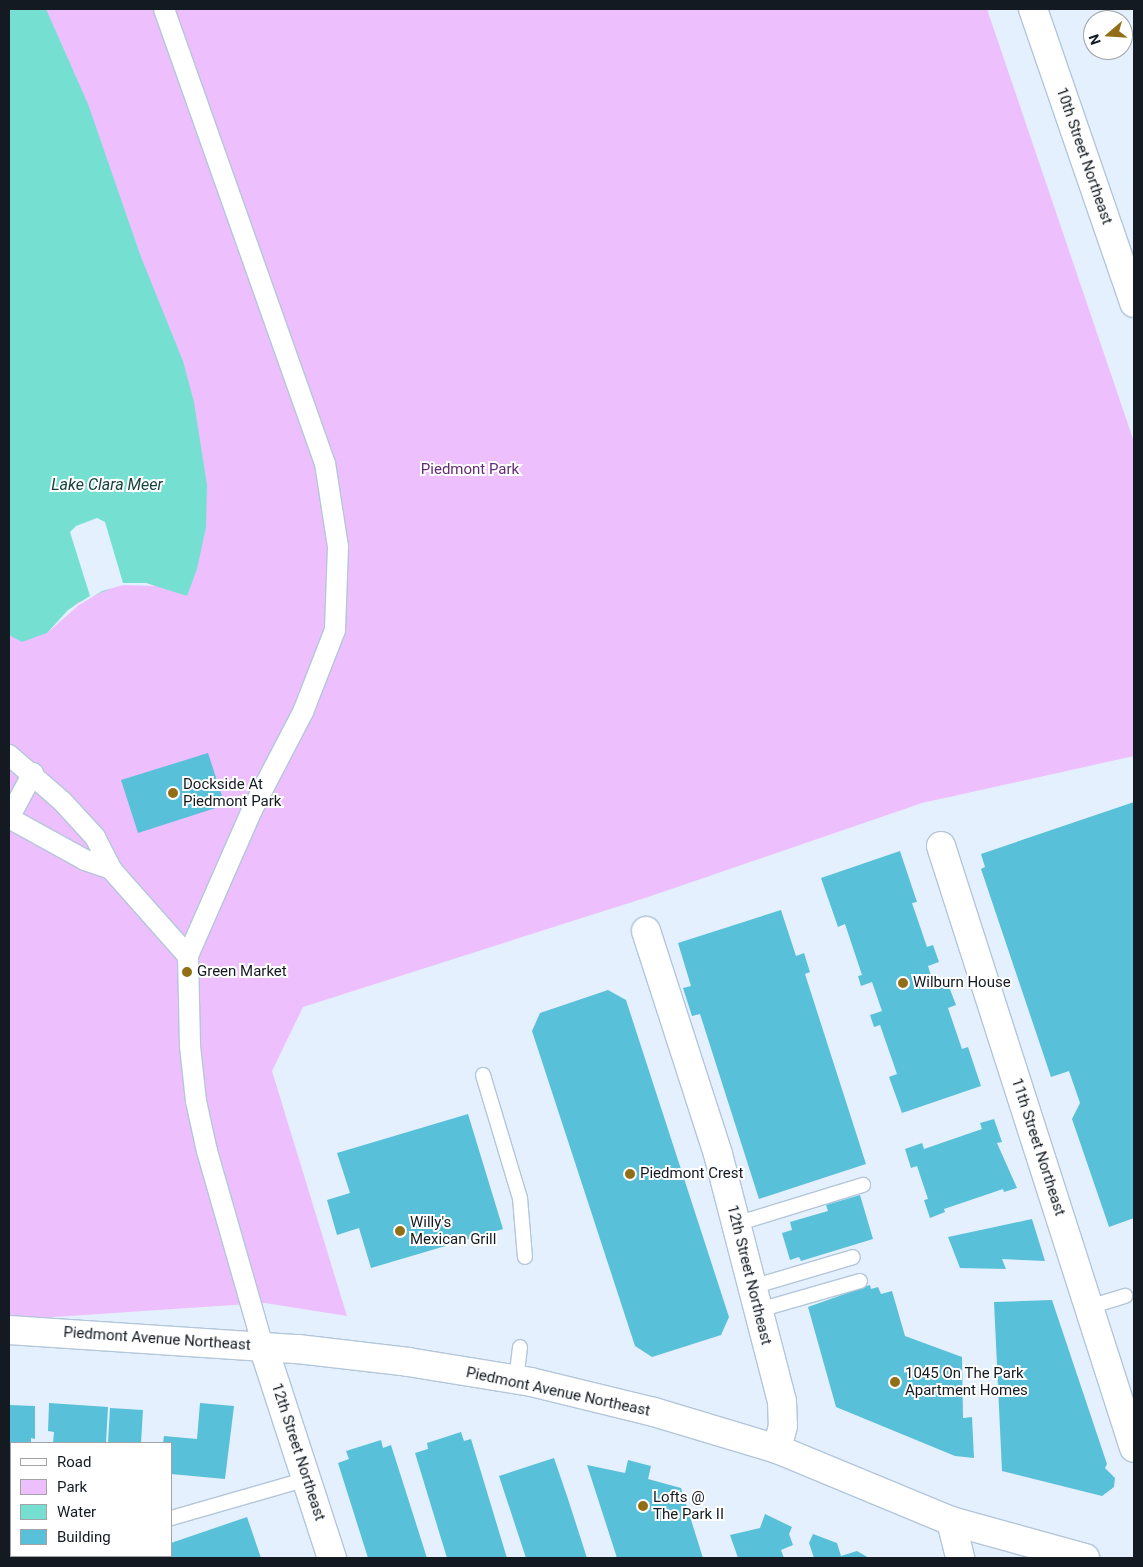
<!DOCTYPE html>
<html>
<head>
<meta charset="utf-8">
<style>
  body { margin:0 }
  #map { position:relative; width:1143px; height:1567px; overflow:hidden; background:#e4f0fd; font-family:Roboto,sans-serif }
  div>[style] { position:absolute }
  .green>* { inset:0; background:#edc0fd }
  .water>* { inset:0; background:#75e0d2 }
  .pier>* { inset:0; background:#e4f0fd }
  .building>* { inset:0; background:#59c0da }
  .roads { filter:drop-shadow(1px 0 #b3c6da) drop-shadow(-1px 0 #b3c6da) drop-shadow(0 1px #b3c6da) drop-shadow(0 -1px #b3c6da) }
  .service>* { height:14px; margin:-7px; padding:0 7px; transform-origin:7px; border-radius:7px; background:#fff }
  .pedestrian>* { height:20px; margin:-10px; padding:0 10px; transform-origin:10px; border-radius:10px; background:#fff }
  .minor>* { height:28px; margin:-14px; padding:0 14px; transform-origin:14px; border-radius:14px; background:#fff }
  .secondary>* { height:28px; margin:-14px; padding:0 14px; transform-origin:14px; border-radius:14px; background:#fff }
  .dots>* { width:14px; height:14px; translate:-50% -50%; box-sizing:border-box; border:2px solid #fff; border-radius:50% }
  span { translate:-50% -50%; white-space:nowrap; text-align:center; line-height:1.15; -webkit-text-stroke:4px #fff; paint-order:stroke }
  .street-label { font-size:15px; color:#131a21 }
  .park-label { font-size:15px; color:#632a75 }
  .poi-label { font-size:15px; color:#131a21 }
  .left { translate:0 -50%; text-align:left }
  .water-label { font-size:16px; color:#14453f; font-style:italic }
  .frame { position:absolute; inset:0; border:10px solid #131a21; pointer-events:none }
  .legend { position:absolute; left:10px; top:1442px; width:162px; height:115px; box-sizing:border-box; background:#fff; border:1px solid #a1a3a6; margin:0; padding:6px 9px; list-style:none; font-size:15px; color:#131a21 }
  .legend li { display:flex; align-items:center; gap:10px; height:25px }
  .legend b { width:25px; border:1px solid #a1a3a6 }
  .north { position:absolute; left:1083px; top:10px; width:50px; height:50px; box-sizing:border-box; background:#fff; border:1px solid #a1a3a6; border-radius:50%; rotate:251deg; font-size:14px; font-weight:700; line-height:20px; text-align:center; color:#131a21 }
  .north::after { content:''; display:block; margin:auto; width:18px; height:22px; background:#926f16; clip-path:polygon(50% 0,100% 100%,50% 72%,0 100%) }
</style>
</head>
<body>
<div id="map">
  <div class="green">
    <div style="clip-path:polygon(9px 9px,987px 9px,1134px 442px,1134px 756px,922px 803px,651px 896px,303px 1007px,272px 1071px,347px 1316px,265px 1303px,9px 1320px)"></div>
  </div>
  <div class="water">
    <div style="clip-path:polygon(9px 9px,46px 9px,88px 104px,141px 257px,183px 361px,194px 402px,207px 485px,206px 527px,197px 569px,187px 596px,146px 583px,123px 583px,77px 603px,47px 633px,22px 642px,9px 635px)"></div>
  </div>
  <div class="pier">
    <div style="clip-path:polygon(97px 518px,105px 522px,123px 583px,146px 583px,155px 586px,123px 585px,102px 591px,79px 605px,47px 633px,68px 610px,90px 596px,70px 532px,76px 526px)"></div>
  </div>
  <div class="building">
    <div style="clip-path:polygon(208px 753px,225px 805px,138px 833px,121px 780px)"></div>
    <div style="clip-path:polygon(1134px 802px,1134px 1218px,1109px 1227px,1072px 1119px,1080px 1103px,1069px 1071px,1051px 1077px,981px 869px,985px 867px,981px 854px)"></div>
    <div style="clip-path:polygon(900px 851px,917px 902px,912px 903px,927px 947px,933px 945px,939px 962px,928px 966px,935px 988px,948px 984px,956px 1005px,948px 1008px,962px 1049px,968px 1047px,981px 1086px,902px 1113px,889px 1077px,897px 1074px,880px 1025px,874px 1027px,870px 1015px,882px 1011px,872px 982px,861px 986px,858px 976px,862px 975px,845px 924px,838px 927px,821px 878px)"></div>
    <div style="clip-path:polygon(781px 910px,796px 956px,804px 953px,810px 972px,805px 974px,866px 1164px,759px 1199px,700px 1014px,692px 1016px,683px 988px,691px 986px,678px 943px)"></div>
    <div style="clip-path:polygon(608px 990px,626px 1000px,729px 1317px,721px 1335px,652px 1357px,635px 1346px,532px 1031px,540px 1013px)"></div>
    <div style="clip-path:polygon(468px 1114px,503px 1229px,371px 1268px,359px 1228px,337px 1235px,327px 1200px,350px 1193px,337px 1153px)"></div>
    <div style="clip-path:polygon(994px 1119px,1002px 1142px,997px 1143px,1017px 1188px,1004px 1192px,1003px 1189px,944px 1209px,945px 1212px,930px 1218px,924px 1200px,928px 1199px,917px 1166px,911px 1168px,905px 1149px,922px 1143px,924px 1149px,982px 1129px,980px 1123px)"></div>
    <div style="clip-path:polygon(860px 1195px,873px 1239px,801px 1261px,799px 1257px,790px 1260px,782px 1233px,792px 1230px,790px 1222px,828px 1211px,826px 1205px)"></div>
    <div style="clip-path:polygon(1032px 1219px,1045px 1261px,1002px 1259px,1006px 1269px,960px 1268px,948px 1237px)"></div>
    <div style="clip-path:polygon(870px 1285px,871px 1289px,878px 1287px,881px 1294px,892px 1291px,905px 1336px,962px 1357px,963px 1418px,972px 1417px,974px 1458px,955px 1456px,836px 1407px,808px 1307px)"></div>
    <div style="clip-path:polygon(1052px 1300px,1107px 1464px,1105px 1468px,1115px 1478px,1114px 1487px,1102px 1496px,1002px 1471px,994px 1302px)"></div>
    <div style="clip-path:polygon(49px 1403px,108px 1407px,106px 1443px,53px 1443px,54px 1432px,48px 1431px)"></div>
    <div style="clip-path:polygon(200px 1403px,234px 1406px,225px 1479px,171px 1474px,171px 1443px,163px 1443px,164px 1436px,197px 1439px)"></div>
    <div style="clip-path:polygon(9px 1405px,35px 1406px,35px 1439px,31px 1438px,31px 1443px,11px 1443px,11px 1508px)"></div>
    <div style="clip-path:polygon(110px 1408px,143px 1410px,141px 1443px,108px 1443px)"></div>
    <div style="clip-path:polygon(461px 1432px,464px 1441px,471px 1439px,507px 1558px,447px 1558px,415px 1453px,428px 1449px,427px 1443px)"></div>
    <div style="clip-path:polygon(381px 1440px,383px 1448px,391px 1445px,427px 1558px,368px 1558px,338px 1463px,349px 1459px,346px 1451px)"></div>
    <div style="clip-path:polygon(554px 1458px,568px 1499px,587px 1558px,526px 1558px,499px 1476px)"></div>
    <div style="clip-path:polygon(628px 1460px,651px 1466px,648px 1479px,681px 1488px,703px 1558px,617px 1558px,587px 1465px,625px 1473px)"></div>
    <div style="clip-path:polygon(765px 1514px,792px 1527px,789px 1534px,793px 1545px,781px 1550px,784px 1558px,738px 1558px,730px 1535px,760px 1528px)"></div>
    <div style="clip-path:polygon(247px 1517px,261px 1558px,127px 1558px,171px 1556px,171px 1543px)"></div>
    <div style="clip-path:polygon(813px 1534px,837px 1543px,841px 1556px,857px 1551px,869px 1558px,814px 1558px,809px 1543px)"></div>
  </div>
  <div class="roads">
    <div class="service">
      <div style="left:483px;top:1075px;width:128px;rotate:73.3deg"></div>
      <div style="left:520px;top:1198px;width:59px;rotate:85.2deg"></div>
      <div style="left:736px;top:1224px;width:133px;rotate:-17.1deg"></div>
      <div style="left:752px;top:1287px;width:105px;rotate:-16.5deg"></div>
      <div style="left:1089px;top:1307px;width:38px;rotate:-17deg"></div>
      <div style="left:759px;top:1310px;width:105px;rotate:-16deg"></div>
      <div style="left:516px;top:1380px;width:33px;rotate:-83deg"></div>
      <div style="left:171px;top:1518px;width:141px;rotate:-16deg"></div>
    </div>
    <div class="pedestrian">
      <div style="left:164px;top:9px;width:482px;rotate:70.5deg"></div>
      <div style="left:325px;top:463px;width:85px;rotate:81.2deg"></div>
      <div style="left:338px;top:547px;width:83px;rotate:92.1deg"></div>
      <div style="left:335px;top:630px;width:88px;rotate:111.3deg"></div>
      <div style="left:303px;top:712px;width:110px;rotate:117.5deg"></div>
      <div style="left:252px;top:810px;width:159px;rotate:113.7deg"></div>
      <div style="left:188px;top:956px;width:90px;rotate:88.7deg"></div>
      <div style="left:190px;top:1046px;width:55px;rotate:83.8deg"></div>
      <div style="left:196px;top:1101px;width:51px;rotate:77.6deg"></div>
      <div style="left:207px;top:1151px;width:203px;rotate:74deg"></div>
      <div style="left:9px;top:755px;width:70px;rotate:41deg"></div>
      <div style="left:62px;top:801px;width:49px;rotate:47.5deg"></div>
      <div style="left:95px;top:837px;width:36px;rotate:63deg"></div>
      <div style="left:9px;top:818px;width:87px;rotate:28.9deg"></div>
      <div style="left:85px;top:860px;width:28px;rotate:19deg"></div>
      <div style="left:111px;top:869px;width:116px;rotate:48.5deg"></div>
      <div style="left:9px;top:818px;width:51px;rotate:-61.9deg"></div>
    </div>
    <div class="minor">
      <div style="left:941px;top:846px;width:632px;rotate:72.22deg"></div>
      <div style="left:646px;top:931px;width:234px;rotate:72.1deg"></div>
      <div style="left:718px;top:1154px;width:255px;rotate:75.5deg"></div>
      <div style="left:782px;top:1401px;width:25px;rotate:88deg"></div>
      <div style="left:783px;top:1426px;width:24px;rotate:105deg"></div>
      <div style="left:263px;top:1346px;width:223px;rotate:72deg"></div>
      <div style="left:951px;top:1521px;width:38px;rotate:76deg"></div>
    </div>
    <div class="secondary">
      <div style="left:1033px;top:9px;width:311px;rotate:71deg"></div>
      <div style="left:9px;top:1330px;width:290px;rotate:3.8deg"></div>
      <div style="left:298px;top:1349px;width:111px;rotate:6.7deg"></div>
      <div style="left:408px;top:1362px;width:125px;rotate:9.2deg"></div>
      <div style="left:531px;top:1382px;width:127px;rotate:13.7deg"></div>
      <div style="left:654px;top:1412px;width:128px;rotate:16.7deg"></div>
      <div style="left:777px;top:1449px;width:188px;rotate:22.5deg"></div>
      <div style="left:951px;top:1521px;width:139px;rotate:15.4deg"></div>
    </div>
  </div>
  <div class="dots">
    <div style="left:173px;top:793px;background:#926f16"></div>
    <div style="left:187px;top:972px;background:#926f16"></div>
    <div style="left:903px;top:983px;background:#926f16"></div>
    <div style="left:630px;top:1174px;background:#926f16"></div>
    <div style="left:400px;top:1231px;background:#926f16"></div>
    <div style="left:895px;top:1382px;background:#926f16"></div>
    <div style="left:643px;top:1506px;background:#926f16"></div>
  </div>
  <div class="street-label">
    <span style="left:1084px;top:156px;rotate:71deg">10th Street Northeast</span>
    <span style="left:1038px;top:1147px;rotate:72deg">11th Street Northeast</span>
    <span style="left:749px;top:1275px;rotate:76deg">12th Street Northeast</span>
    <span style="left:157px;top:1339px;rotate:4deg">Piedmont Avenue Northeast</span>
    <span style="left:558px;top:1392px;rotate:12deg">Piedmont Avenue Northeast</span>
    <span style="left:298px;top:1452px;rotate:72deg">12th Street Northeast</span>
  </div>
  <div class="park-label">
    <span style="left:470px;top:470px">Piedmont Park</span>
  </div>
  <div class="poi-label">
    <span class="left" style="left:183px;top:793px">Dockside At<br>Piedmont Park</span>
    <span class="left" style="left:197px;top:972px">Green Market</span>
    <span class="left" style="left:913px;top:983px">Wilburn House</span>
    <span class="left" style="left:640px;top:1174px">Piedmont Crest</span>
    <span class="left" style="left:410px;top:1231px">Willy's<br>Mexican Grill</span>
    <span class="left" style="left:905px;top:1382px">1045 On The Park<br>Apartment Homes</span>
    <span class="left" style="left:653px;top:1506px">Lofts @<br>The Park II</span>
  </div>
  <div class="water-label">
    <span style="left:107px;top:485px">Lake Clara Meer</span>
  </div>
  <div class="frame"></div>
  <ul class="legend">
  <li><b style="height:6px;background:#fff"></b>Road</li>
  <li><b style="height:14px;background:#edc0fd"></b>Park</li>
  <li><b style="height:14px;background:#75e0d2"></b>Water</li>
  <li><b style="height:14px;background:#59c0da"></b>Building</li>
  </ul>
  <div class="north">N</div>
</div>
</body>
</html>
